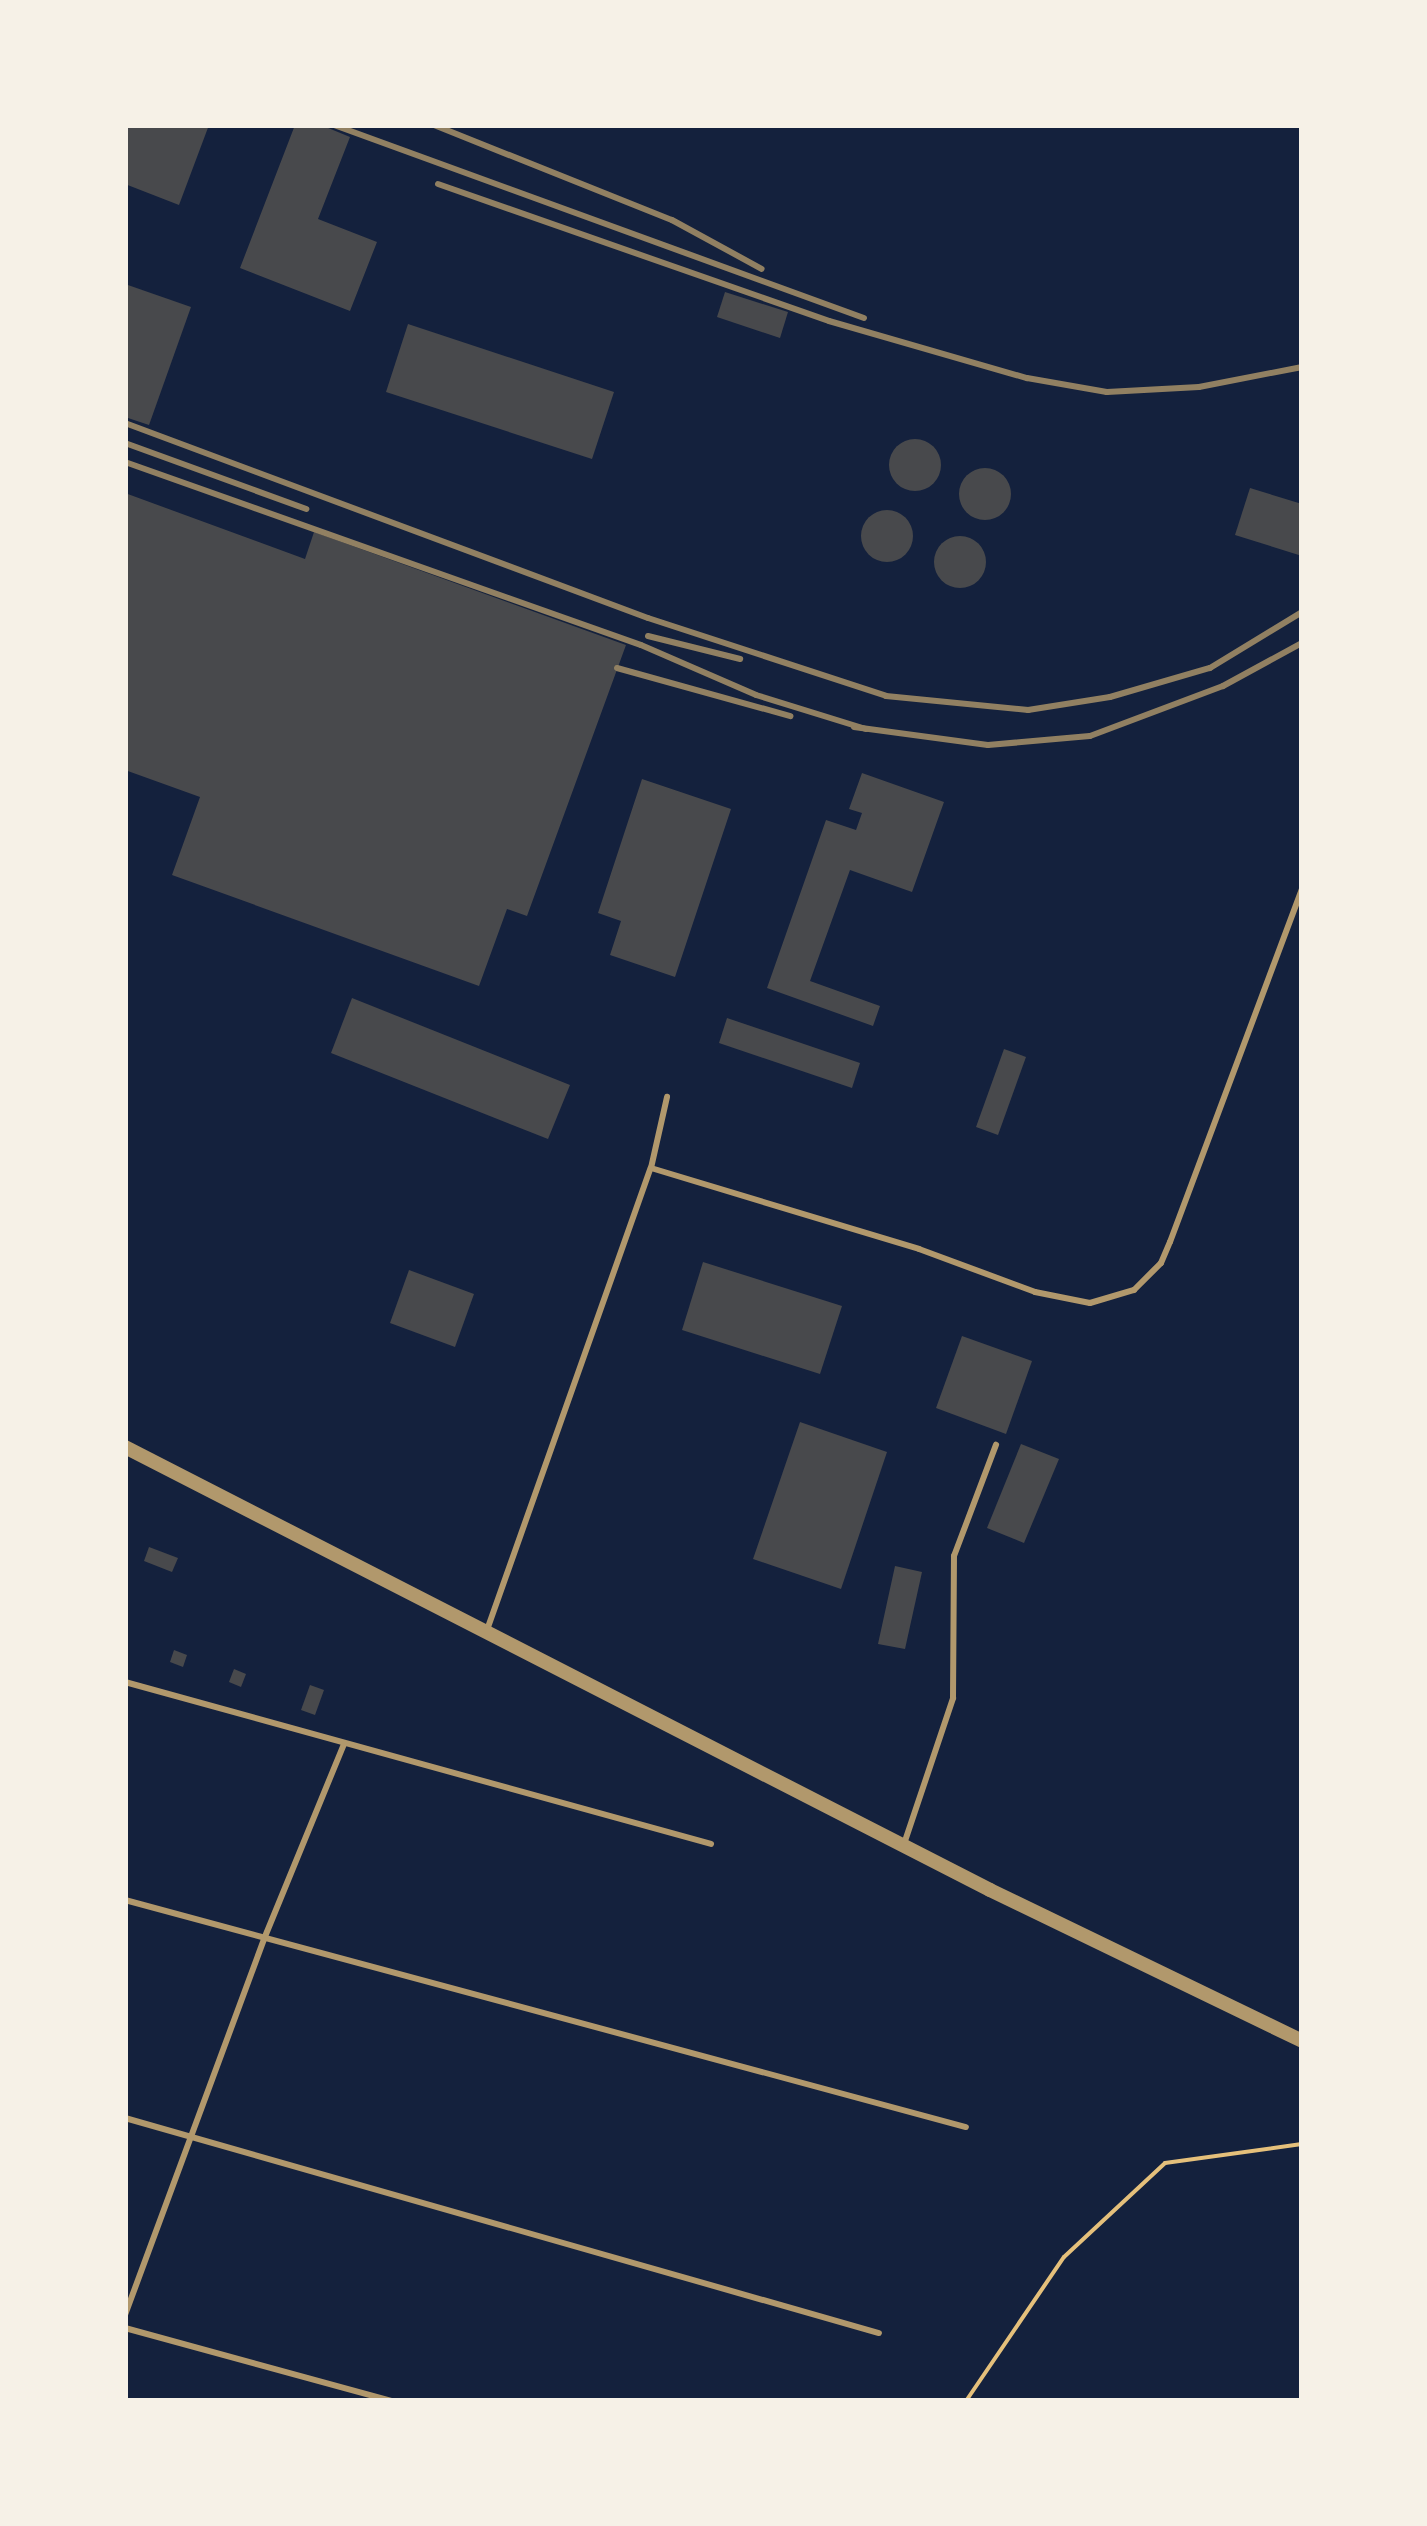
<!DOCTYPE html>
<html>
<head>
<meta charset="utf-8">
<style>
  body { margin:0 }
  #map { position:relative; width:1427px; height:2526px; overflow:hidden; background:#14213d; font-family:"Source Serif 4",serif }
  div>[style] { position:absolute }
  .building>* { inset:0; background:#48494c }
  .round { border-radius:50% }
  .path>* { height:4px; margin:-2px; padding:0 2px; transform-origin:2px; border-radius:2px; background:#e5c07b }
  .service>* { height:6px; margin:-3px; padding:0 3px; transform-origin:3px; border-radius:3px; background:#b1986c }
  .tertiary>* { height:14px; margin:-7px; padding:0 7px; transform-origin:7px; border-radius:7px; background:#b1986c }
  .rail>* { height:6px; margin:-3px; padding:0 3px; transform-origin:3px; border-radius:3px; background:#918062 }
  span { translate:-50% -50%; white-space:nowrap; text-align:center; line-height:1.15; -webkit-text-stroke:10px #f6f1e7; paint-order:stroke }
  .frame { position:absolute; inset:0; border:128px solid #f6f1e7; pointer-events:none }
</style>
</head>
<body>
<div id="map">
  <div class="building">
    <div style="clip-path:polygon(125px 125px,209px 125px,179px 205px,125px 184px)"></div>
    <div style="clip-path:polygon(295px 125px,321px 125px,350px 137px,318px 219px,377px 242px,350px 311px,240px 268px)"></div>
    <div style="clip-path:polygon(125px 284px,191px 307px,149px 425px,125px 417px)"></div>
    <div style="clip-path:polygon(725px 292px,788px 312px,780px 338px,717px 317px)"></div>
    <div style="clip-path:polygon(408px 324px,614px 392px,592px 459px,386px 392px)"></div>
    <div class="round" style="left:889px;top:439px;width:52px;height:52px"></div>
    <div class="round" style="left:959px;top:468px;width:52px;height:52px"></div>
    <div style="clip-path:polygon(1250px 488px,1302px 504px,1302px 556px,1235px 535px)"></div>
    <div style="clip-path:polygon(125px 493px,305px 559px,314px 532px,626px 645px,527px 916px,507px 909px,479px 986px,172px 875px,200px 797px,125px 770px)"></div>
    <div class="round" style="left:861px;top:510px;width:52px;height:52px"></div>
    <div class="round" style="left:934px;top:536px;width:52px;height:52px"></div>
    <div style="clip-path:polygon(862px 773px,944px 802px,912px 892px,850px 870px,810px 981px,880px 1006px,873px 1026px,767px 988px,826px 820px,856px 830px,862px 813px,849px 809px)"></div>
    <div style="clip-path:polygon(642px 779px,731px 809px,675px 977px,610px 955px,621px 921px,598px 913px)"></div>
    <div style="clip-path:polygon(352px 998px,570px 1085px,548px 1139px,331px 1053px)"></div>
    <div style="clip-path:polygon(727px 1018px,860px 1063px,852px 1088px,719px 1043px)"></div>
    <div style="clip-path:polygon(1004px 1049px,1026px 1057px,998px 1135px,976px 1127px)"></div>
    <div style="clip-path:polygon(703px 1262px,842px 1306px,820px 1374px,682px 1330px)"></div>
    <div style="clip-path:polygon(409px 1270px,474px 1294px,455px 1347px,390px 1323px)"></div>
    <div style="clip-path:polygon(962px 1336px,1032px 1361px,1006px 1434px,936px 1408px)"></div>
    <div style="clip-path:polygon(800px 1422px,887px 1452px,841px 1589px,753px 1559px)"></div>
    <div style="clip-path:polygon(1021px 1444px,1059px 1459px,1024px 1543px,987px 1528px)"></div>
    <div style="clip-path:polygon(149px 1547px,178px 1558px,172px 1572px,144px 1561px)"></div>
    <div style="clip-path:polygon(895px 1566px,922px 1572px,905px 1649px,878px 1644px)"></div>
    <div style="clip-path:polygon(174px 1650px,187px 1655px,183px 1667px,170px 1662px)"></div>
    <div style="clip-path:polygon(234px 1669px,246px 1674px,241px 1687px,229px 1682px)"></div>
    <div style="clip-path:polygon(310px 1685px,324px 1690px,315px 1715px,301px 1710px)"></div>
  </div>
  <div class="path">
    <div style="left:966px;top:2401px;width:174px;rotate:-55.8deg"></div>
    <div style="left:1064px;top:2257px;width:138px;rotate:-42.9deg"></div>
    <div style="left:1165px;top:2163px;width:138px;rotate:-7.9deg"></div>
  </div>
  <div class="service">
    <div style="left:651px;top:1168px;width:73px;rotate:-77.3deg"></div>
    <div style="left:487px;top:1630px;width:490px;rotate:-70.5deg"></div>
    <div style="left:651px;top:1168px;width:280px;rotate:16.8deg"></div>
    <div style="left:919px;top:1249px;width:124px;rotate:20.3deg"></div>
    <div style="left:1035px;top:1292px;width:56px;rotate:11.3deg"></div>
    <div style="left:1090px;top:1303px;width:46px;rotate:-16.5deg"></div>
    <div style="left:1134px;top:1290px;width:38px;rotate:-45deg"></div>
    <div style="left:1161px;top:1263px;width:23px;rotate:-67deg"></div>
    <div style="left:1170px;top:1242px;width:377px;rotate:-69.5deg"></div>
    <div style="left:125px;top:1682px;width:608px;rotate:15.45deg"></div>
    <div style="left:904px;top:1844px;width:154px;rotate:-71.4deg"></div>
    <div style="left:953px;top:1698px;width:142px;rotate:-89.6deg"></div>
    <div style="left:954px;top:1556px;width:119px;rotate:-69.3deg"></div>
    <div style="left:125px;top:1900px;width:871px;rotate:15.11deg"></div>
    <div style="left:125px;top:2118px;width:784px;rotate:15.92deg"></div>
    <div style="left:125px;top:2315px;width:401px;rotate:-69.7deg"></div>
    <div style="left:264px;top:1939px;width:211px;rotate:-67.7deg"></div>
    <div style="left:125px;top:2328px;width:276px;rotate:15.3deg"></div>
  </div>
  <div class="tertiary">
    <div style="left:125px;top:1447px;width:972px;rotate:27.12deg"></div>
    <div style="left:990px;top:1890px;width:347px;rotate:25.8deg"></div>
  </div>
  <div class="rail">
    <div style="left:334px;top:125px;width:564px;rotate:20.01deg"></div>
    <div style="left:434px;top:125px;width:256px;rotate:21.8deg"></div>
    <div style="left:672px;top:220px;width:102px;rotate:28.6deg"></div>
    <div style="left:438px;top:184px;width:414px;rotate:19.3deg"></div>
    <div style="left:829px;top:321px;width:206px;rotate:16.1deg"></div>
    <div style="left:1027px;top:378px;width:81px;rotate:9.9deg"></div>
    <div style="left:1107px;top:392px;width:92px;rotate:-3.1deg"></div>
    <div style="left:1199px;top:387px;width:105px;rotate:-11deg"></div>
    <div style="left:125px;top:423px;width:558px;rotate:20.45deg"></div>
    <div style="left:648px;top:618px;width:250px;rotate:18.1deg"></div>
    <div style="left:886px;top:696px;width:143px;rotate:5.6deg"></div>
    <div style="left:1028px;top:710px;width:83px;rotate:-9deg"></div>
    <div style="left:1110px;top:697px;width:104px;rotate:-16.2deg"></div>
    <div style="left:1210px;top:668px;width:108px;rotate:-31.3deg"></div>
    <div style="left:125px;top:443px;width:193px;rotate:20deg"></div>
    <div style="left:125px;top:462px;width:547px;rotate:19.53deg"></div>
    <div style="left:641px;top:645px;width:125px;rotate:23.5deg"></div>
    <div style="left:756px;top:695px;width:115px;rotate:17.2deg"></div>
    <div style="left:648px;top:636px;width:95px;rotate:14deg"></div>
    <div style="left:617px;top:668px;width:180px;rotate:15.5deg"></div>
    <div style="left:854px;top:727px;width:135px;rotate:7.7deg"></div>
    <div style="left:988px;top:745px;width:102px;rotate:-5deg"></div>
    <div style="left:1090px;top:736px;width:142px;rotate:-20.6deg"></div>
    <div style="left:1223px;top:686px;width:90px;rotate:-28.6deg"></div>
  </div>
  <div class="frame"></div>
</div>
</body>
</html>
